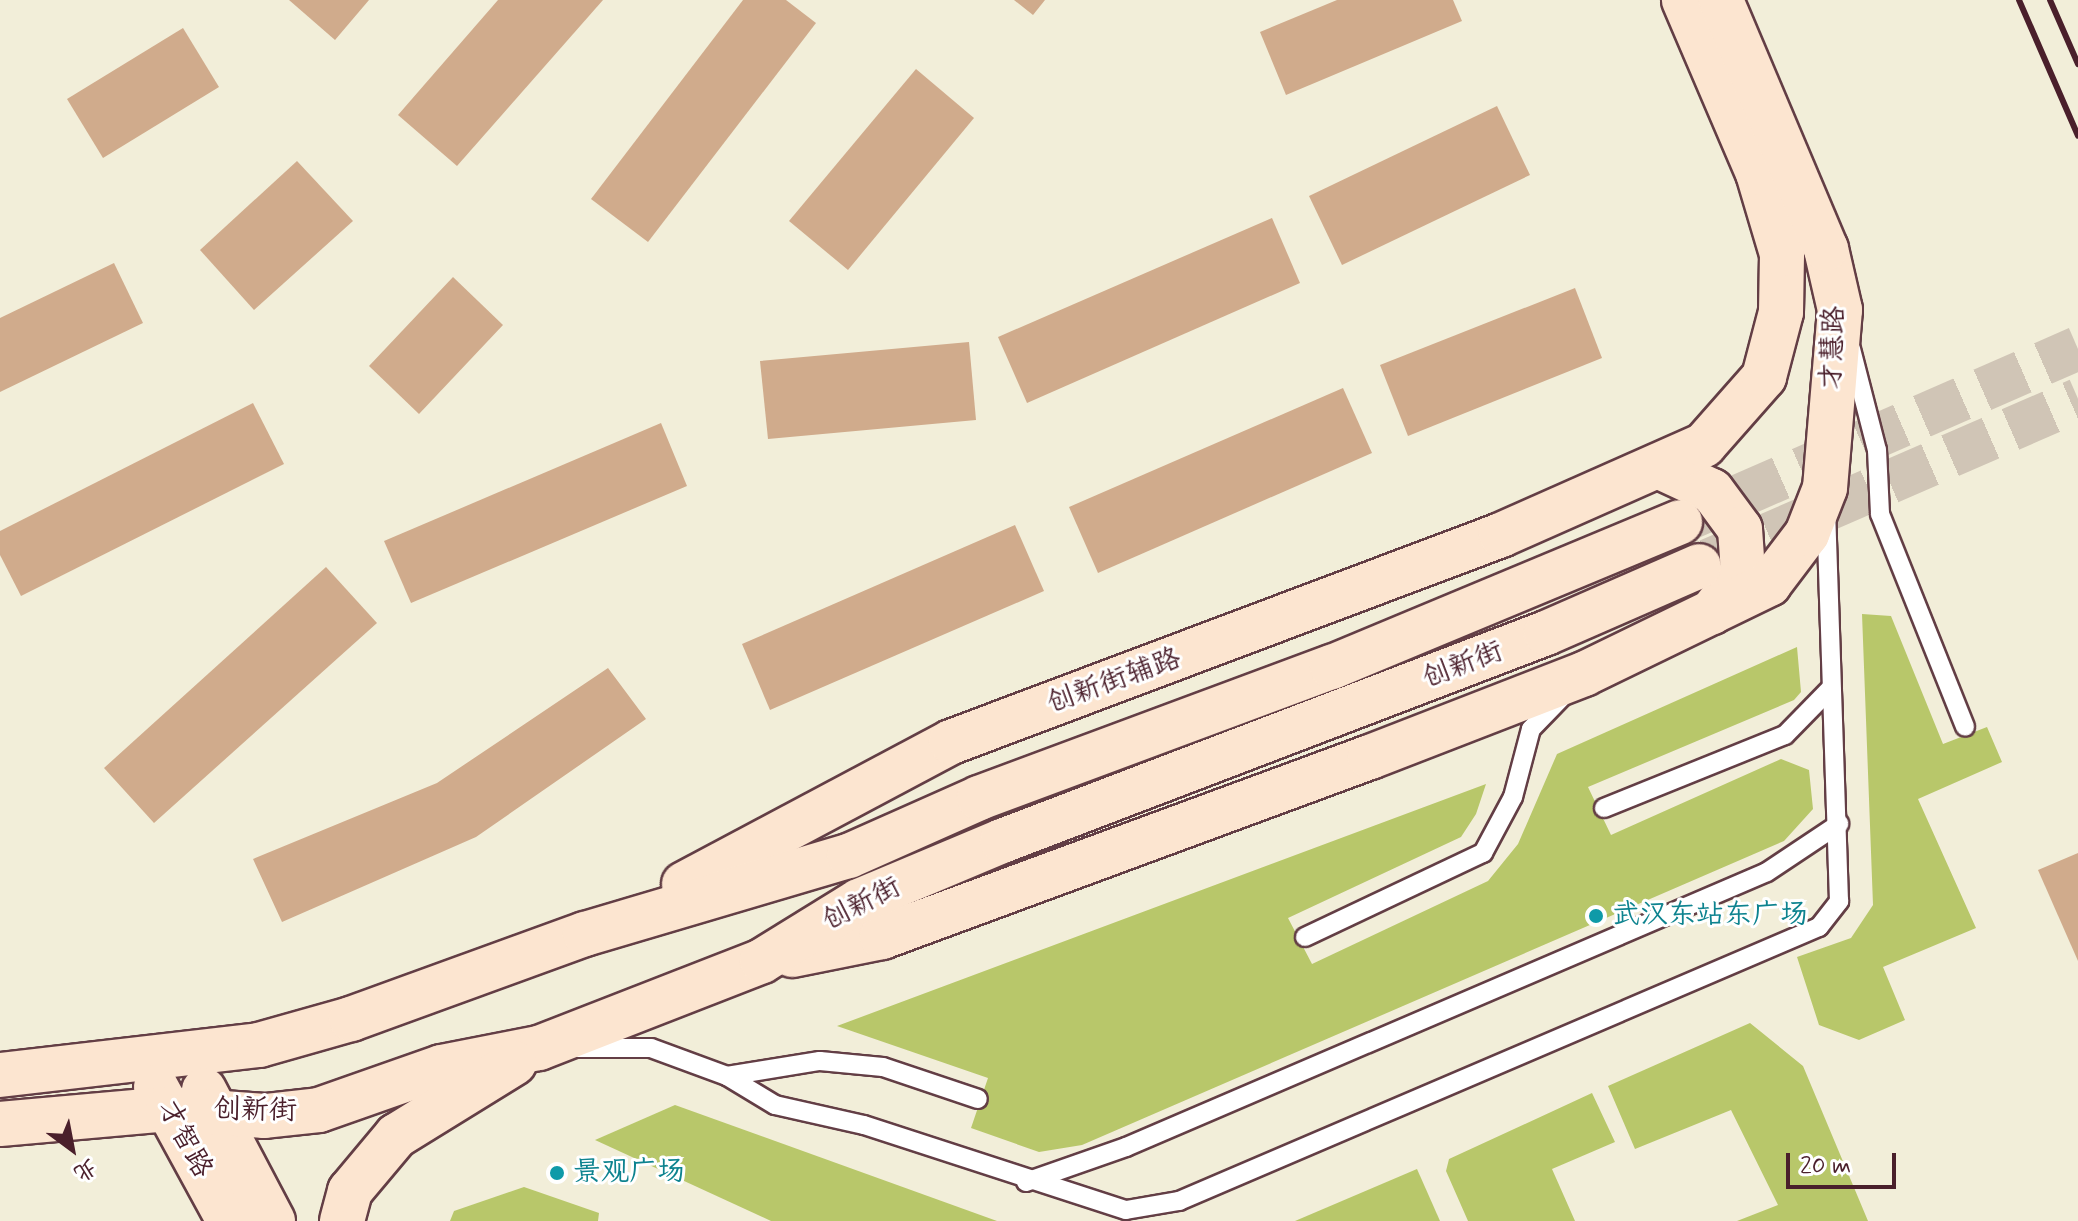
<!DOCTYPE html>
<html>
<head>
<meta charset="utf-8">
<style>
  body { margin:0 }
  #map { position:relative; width:2078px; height:1221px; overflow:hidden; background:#f2eed9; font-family:Mynerve,"LXGW WenKai TC",sans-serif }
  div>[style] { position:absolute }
  .green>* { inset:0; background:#b8c76a }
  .building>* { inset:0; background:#d0ab8c }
  .secondary-tunnel>* { height:44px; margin-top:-22px; transform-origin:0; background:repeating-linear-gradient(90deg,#d0c5b6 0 44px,transparent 0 66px) }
  .roads { filter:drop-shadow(2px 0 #633e45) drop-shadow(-2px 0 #633e45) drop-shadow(0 2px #633e45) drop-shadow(0 -2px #633e45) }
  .lane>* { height:18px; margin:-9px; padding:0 9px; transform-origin:9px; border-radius:9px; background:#fff }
  .secondary>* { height:44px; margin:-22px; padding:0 22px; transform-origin:22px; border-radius:22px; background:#fce5d0 }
  .rail>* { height:6px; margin:-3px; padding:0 3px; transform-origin:3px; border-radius:3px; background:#4a1f2b }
  .dots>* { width:22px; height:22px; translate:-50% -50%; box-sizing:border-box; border:4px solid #fff; border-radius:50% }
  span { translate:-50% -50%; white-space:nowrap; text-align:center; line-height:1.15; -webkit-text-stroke:6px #fff; paint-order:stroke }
  .street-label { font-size:28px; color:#4a1f2b }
  .culture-label { font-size:28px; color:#0d838f }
  .left { translate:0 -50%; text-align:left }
  .north { position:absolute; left:32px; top:1109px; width:80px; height:80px; -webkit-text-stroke:6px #fff; paint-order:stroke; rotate:148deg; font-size:22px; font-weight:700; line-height:32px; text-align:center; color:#4a1f2b }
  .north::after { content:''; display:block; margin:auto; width:28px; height:36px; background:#4a1f2b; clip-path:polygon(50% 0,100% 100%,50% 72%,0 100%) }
  .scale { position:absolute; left:1786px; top:1153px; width:110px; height:36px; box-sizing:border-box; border:4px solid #4a1f2b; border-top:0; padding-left:10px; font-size:24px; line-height:28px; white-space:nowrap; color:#4a1f2b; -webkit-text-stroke:6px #fff; paint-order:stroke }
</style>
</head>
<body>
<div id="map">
  <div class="green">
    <div style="clip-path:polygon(1862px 614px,1891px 616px,1943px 744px,1987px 727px,2002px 762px,1918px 799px,1976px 928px,1883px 967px,1905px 1020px,1859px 1040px,1819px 1025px,1797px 957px,1851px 938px,1873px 905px)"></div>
    <div style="clip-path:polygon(1797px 647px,1801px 692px,1794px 700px,1588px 787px,1611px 835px,1781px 759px,1809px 770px,1813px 809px,1784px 841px,1082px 1145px,1039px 1152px,971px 1128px,988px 1078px,837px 1026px,1486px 784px,1476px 814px,1461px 837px,1288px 918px,1312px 964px,1488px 881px,1518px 844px,1557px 754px)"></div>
    <div style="clip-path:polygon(1750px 1023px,1803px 1066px,1868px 1221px,1737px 1221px,1778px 1205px,1731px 1110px,1635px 1149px,1608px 1086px)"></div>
    <div style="clip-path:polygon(1592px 1093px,1615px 1142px,1552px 1169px,1575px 1221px,1468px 1221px,1446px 1171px,1449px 1159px)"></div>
    <div style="clip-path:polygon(675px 1105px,997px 1221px,771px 1221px,595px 1140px)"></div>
    <div style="clip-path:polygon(1417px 1169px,1440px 1221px,1295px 1221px)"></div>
    <div style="clip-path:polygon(524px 1187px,599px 1213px,598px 1221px,450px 1221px,454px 1211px)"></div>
  </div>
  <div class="building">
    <div style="clip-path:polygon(289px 0,369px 0,335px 40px)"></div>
    <div style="clip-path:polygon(498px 0,603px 0,457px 166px,398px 115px)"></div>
    <div style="clip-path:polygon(743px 0,786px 0,816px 23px,648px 242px,591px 199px)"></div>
    <div style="clip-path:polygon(1014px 0,1045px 0,1033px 15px)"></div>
    <div style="clip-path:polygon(1337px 0,1453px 0,1462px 21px,1286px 95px,1260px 32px)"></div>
    <div style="clip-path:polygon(183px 28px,219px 87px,103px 158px,67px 99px)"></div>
    <div style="clip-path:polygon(916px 69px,974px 118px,848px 270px,789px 221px)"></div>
    <div style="clip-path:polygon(1497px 106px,1530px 175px,1342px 265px,1309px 196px)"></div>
    <div style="clip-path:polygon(297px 161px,353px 221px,254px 310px,200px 250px)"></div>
    <div style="clip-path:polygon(1272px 218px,1300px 283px,1027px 403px,998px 337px)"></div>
    <div style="clip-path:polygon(114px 263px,143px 323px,0 392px,0 318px)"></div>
    <div style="clip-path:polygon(453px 277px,503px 325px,419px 414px,369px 366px)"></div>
    <div style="clip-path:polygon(1575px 288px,1602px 358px,1408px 436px,1380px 365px)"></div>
    <div style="clip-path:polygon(969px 342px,976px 420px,768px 439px,760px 361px)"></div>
    <div style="clip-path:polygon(1343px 388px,1372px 453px,1098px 573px,1069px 507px)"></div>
    <div style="clip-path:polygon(253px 403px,284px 464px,21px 596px,0 555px,0 531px)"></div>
    <div style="clip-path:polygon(661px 423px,687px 486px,411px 603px,384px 541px)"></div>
    <div style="clip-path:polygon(1015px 525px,1044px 591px,770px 710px,742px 644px)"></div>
    <div style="clip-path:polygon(326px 567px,377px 623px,154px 823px,104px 768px)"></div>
    <div style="clip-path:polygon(608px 668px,646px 719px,476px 837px,282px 922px,253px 859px,437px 783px)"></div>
    <div style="clip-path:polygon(2078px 853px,2078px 961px,2038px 870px)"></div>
  </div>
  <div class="secondary-tunnel">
    <div style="left:1680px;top:522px;width:434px;rotate:-23.6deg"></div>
    <div style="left:1708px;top:561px;width:404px;rotate:-23.5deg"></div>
  </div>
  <div class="roads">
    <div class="lane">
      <div style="left:1851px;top:349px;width:104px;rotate:75.6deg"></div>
      <div style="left:1877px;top:450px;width:64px;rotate:87.3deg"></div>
      <div style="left:1880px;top:514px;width:229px;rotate:68.2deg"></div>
      <div style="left:1604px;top:808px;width:195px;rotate:-22deg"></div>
      <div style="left:1785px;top:735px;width:66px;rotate:-45.6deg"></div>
      <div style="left:1305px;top:937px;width:197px;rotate:-25.3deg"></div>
      <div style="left:1483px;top:853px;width:64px;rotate:-61.8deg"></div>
      <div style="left:1513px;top:797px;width:70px;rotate:-75.2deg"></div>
      <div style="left:1531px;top:729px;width:46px;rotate:-45.9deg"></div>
      <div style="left:578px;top:1048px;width:73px"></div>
      <div style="left:651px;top:1048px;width:81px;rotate:20.2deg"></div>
      <div style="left:727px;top:1076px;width:56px;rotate:31.1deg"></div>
      <div style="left:775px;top:1105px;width:91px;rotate:12.7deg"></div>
      <div style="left:864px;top:1125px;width:275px;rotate:18deg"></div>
      <div style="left:1126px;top:1210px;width:54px;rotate:-9.6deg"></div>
      <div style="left:1179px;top:1201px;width:696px;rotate:-23.18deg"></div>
      <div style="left:1819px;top:927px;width:33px;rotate:-52deg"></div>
      <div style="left:1839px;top:901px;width:382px;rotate:-91.9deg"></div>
      <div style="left:727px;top:1076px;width:94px;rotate:-9.2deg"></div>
      <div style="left:820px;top:1061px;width:63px;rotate:5.4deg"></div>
      <div style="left:883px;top:1067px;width:100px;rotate:18.6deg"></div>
      <div style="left:1026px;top:1182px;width:106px;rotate:-19.3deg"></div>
      <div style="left:1126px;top:1147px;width:697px;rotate:-23.22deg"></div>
      <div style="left:1767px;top:872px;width:87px;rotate:-33.7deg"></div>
    </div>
    <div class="secondary">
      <div style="left:1660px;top:467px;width:57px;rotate:24.8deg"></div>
      <div style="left:1712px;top:491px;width:47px;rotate:53.6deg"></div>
      <div style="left:1740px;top:529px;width:43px;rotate:86deg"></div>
      <div style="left:1743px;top:572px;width:51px;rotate:127.8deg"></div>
      <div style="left:684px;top:884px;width:302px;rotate:-28deg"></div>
      <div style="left:951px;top:742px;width:588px;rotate:-20.62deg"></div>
      <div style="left:1501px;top:535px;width:222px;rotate:-23.9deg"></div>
      <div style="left:1704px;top:445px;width:91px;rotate:-48.6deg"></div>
      <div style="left:1764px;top:377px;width:67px;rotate:-75.3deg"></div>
      <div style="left:1781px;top:312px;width:58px;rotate:-89deg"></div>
      <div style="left:1782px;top:254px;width:84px;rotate:-106.5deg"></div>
      <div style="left:1758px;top:173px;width:188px;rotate:-113.2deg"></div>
      <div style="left:792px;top:955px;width:92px;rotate:-11.3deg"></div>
      <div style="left:882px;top:937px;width:520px;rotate:-20.25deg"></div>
      <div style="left:1370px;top:757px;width:230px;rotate:-21.2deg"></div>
      <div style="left:1584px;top:674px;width:206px;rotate:-25.9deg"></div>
      <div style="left:1769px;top:584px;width:63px;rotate:-52.8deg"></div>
      <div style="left:1807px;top:534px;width:49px;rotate:-68.6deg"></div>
      <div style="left:1825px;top:488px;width:179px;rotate:-85.2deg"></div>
      <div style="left:1840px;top:310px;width:63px;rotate:-102.9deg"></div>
      <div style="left:1826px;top:249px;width:270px;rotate:-112.9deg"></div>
      <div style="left:0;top:1075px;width:261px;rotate:-6.6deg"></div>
      <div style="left:259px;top:1045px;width:96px;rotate:-15.8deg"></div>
      <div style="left:351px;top:1019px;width:249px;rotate:-20deg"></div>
      <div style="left:585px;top:934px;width:275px;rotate:-16.5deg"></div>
      <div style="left:849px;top:856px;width:142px;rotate:-24deg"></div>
      <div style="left:979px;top:798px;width:377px;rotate:-20.4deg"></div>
      <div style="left:1332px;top:667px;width:377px;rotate:-22.6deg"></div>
      <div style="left:156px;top:1087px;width:153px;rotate:61.4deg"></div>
      <div style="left:204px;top:1090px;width:148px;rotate:62.2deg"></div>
      <div style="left:0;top:1124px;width:169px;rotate:-5.1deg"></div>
      <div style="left:168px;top:1109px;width:97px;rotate:4.1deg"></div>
      <div style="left:265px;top:1116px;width:54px;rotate:-6.3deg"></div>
      <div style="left:319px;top:1110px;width:129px;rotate:-19.4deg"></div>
      <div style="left:441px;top:1067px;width:100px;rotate:-11deg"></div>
      <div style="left:539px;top:1048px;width:239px;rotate:-21.3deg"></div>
      <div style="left:762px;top:961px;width:114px;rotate:-31.7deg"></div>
      <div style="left:859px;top:901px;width:155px;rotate:-22.8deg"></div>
      <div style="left:1002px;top:841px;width:582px;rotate:-20.92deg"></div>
      <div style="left:1546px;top:633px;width:167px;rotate:-23.6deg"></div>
      <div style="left:342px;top:1221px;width:31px;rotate:-75deg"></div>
      <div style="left:350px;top:1191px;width:72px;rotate:-50.1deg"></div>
      <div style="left:396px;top:1136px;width:139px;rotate:-31.7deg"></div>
    </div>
  </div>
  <div class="rail">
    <div style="left:2019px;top:0;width:148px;rotate:66.5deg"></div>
    <div style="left:2050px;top:0;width:70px;rotate:66.4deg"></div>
  </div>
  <div class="dots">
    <div style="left:1596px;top:916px;background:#0f9aa8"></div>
    <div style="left:557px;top:1173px;background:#0f9aa8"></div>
  </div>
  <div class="street-label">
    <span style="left:1834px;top:348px;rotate:-88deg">才慧路</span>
    <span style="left:1463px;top:666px;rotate:-21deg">创新街</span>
    <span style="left:1114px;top:682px;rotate:-20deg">创新街辅路</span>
    <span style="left:862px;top:905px;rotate:-27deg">创新街</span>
    <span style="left:255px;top:1111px;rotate:1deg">创新街</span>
    <span style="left:184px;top:1139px;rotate:62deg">才智路</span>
  </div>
  <div class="culture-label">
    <span class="left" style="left:1612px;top:916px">武汉东站东广场</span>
    <span class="left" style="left:573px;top:1173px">景观广场</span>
  </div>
  <div class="north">北</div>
  <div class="scale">20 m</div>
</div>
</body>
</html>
